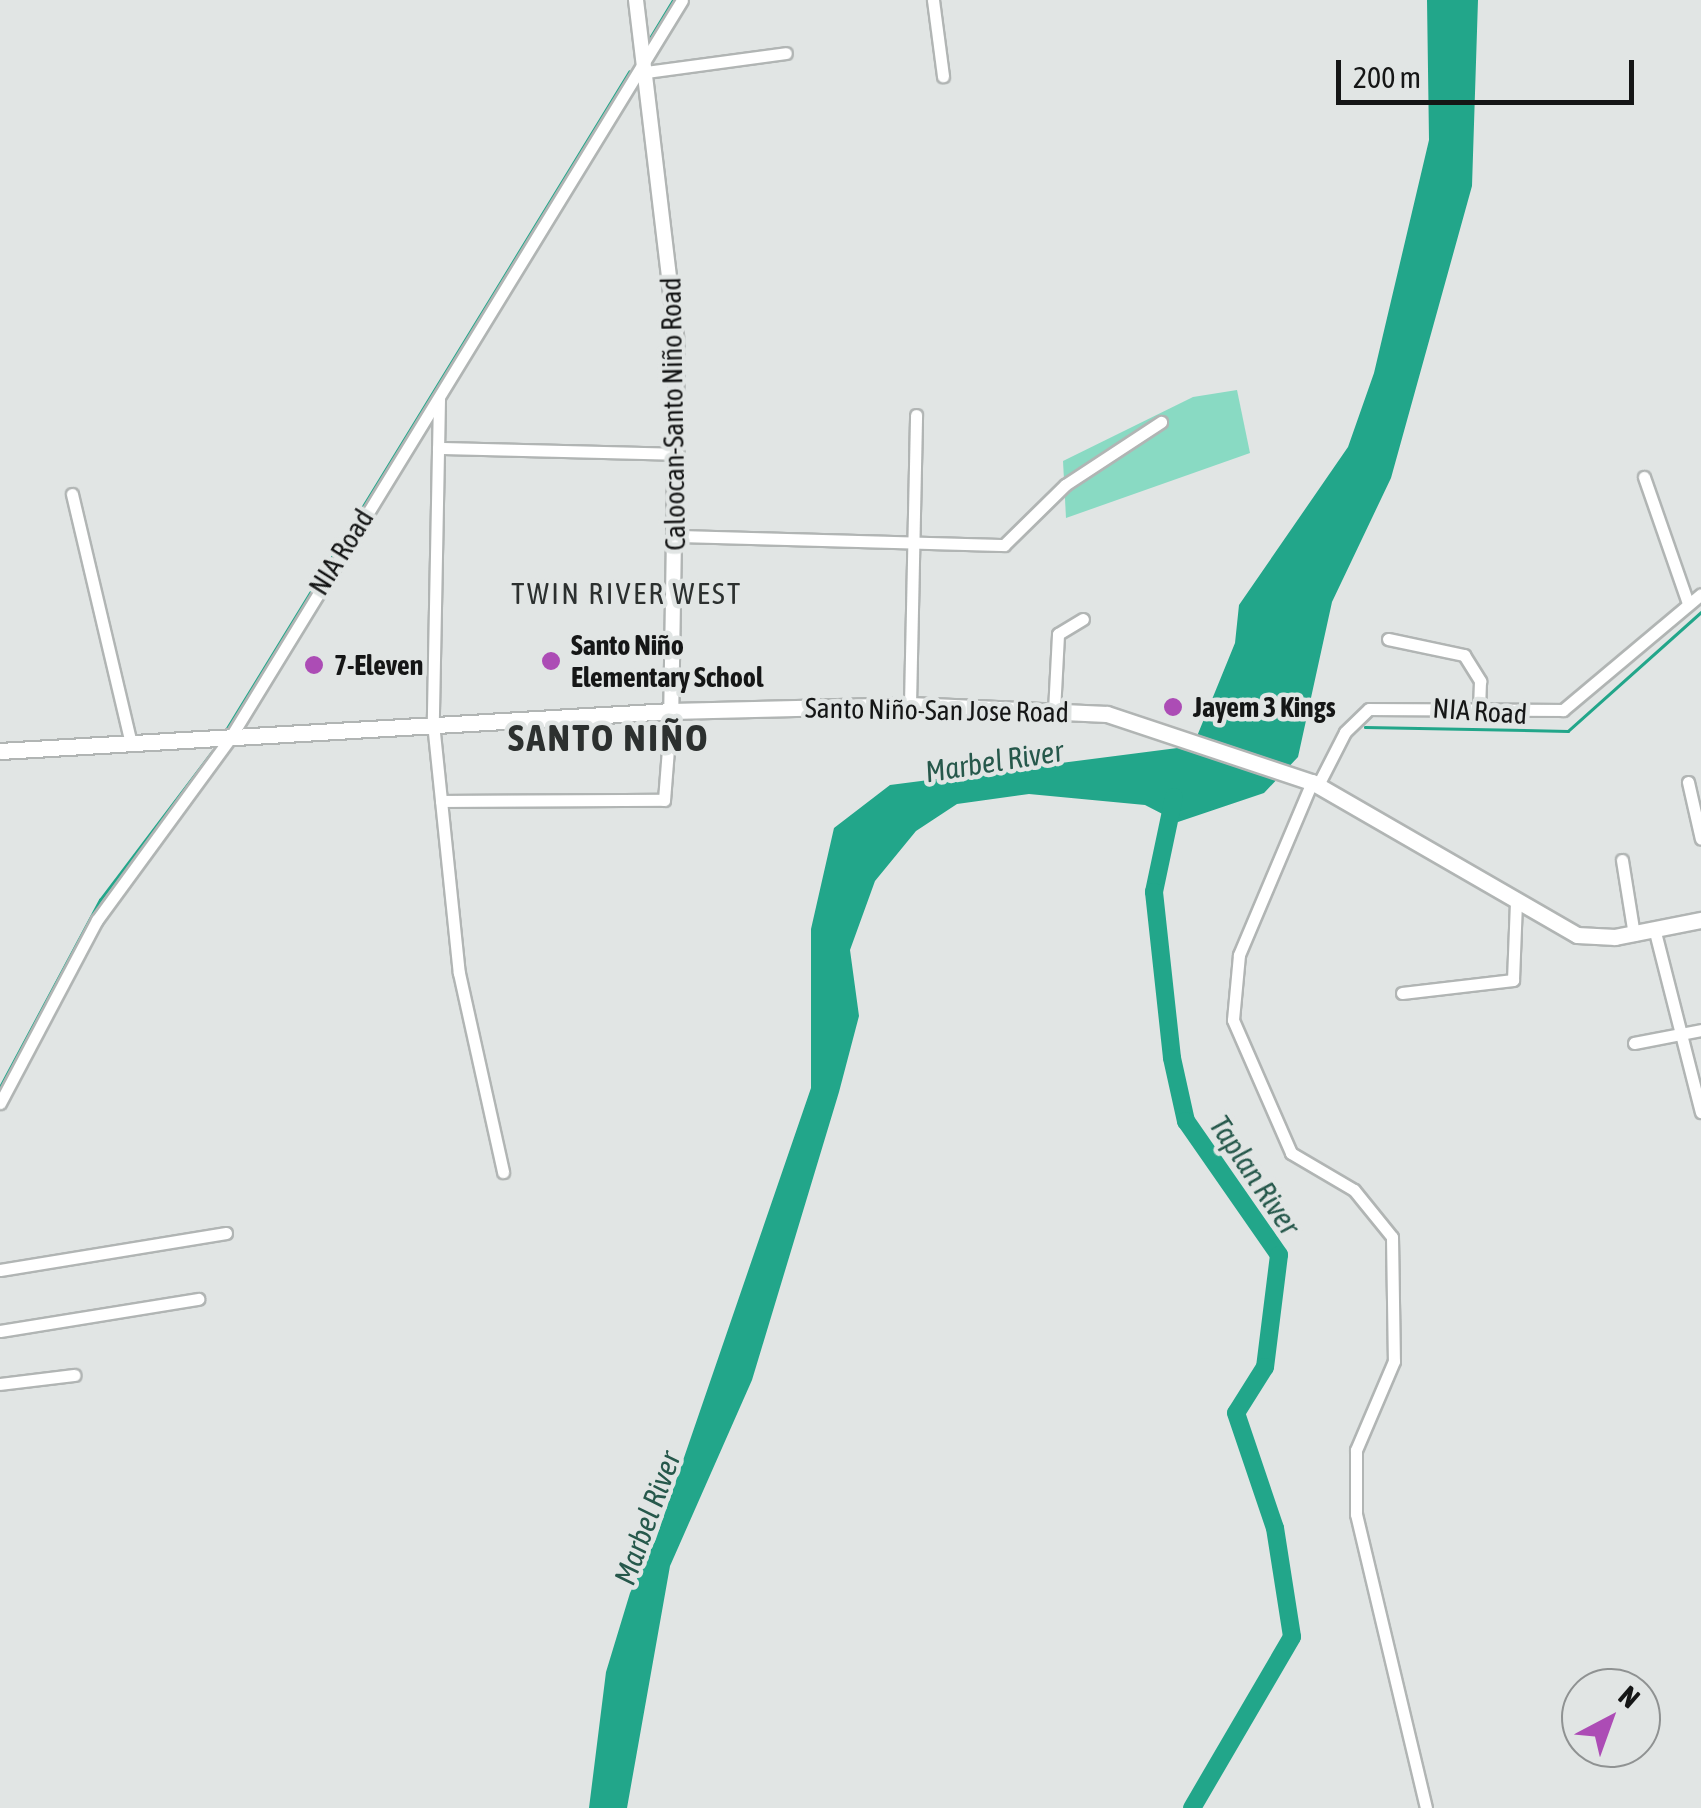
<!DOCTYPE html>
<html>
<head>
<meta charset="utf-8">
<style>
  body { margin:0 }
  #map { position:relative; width:1701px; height:1808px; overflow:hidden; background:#e1e5e4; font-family:"Asap Condensed",sans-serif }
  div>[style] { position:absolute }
  .green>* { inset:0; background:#89dac3 }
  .water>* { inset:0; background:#22a68a }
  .stream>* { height:2.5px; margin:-1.25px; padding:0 1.25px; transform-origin:1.25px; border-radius:1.25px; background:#22a68a }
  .river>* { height:18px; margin:-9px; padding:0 9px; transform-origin:9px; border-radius:9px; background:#22a68a }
  .roads { filter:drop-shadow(2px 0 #b1b5b4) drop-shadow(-2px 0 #b1b5b4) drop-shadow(0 2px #b1b5b4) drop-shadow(0 -2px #b1b5b4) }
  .minor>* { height:11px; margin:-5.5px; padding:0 5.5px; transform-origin:5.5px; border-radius:5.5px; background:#fff }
  .tertiary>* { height:14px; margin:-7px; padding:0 7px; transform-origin:7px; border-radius:7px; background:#fff }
  .secondary>* { height:15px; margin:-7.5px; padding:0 7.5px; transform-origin:7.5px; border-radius:7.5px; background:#fff }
  .dots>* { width:28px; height:28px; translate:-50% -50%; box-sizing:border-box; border:5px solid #e1e5e4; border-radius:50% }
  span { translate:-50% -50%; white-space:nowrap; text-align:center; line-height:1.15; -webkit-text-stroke:9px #e1e5e4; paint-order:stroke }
  .street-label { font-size:28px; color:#151616 }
  .poi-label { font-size:28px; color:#151616; font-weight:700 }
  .left { translate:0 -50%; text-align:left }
  .neighbourhood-label { font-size:30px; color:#2c302f; letter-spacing:2.5px }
  .water-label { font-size:30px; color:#26584b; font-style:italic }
  .district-label { font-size:38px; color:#2c302f; font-weight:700; letter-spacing:2.5px }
  .north { position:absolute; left:1561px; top:1668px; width:100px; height:100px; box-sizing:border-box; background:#e1e5e4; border:2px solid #8f9292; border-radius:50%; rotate:41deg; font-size:28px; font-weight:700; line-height:40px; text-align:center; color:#151616 }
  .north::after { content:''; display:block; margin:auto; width:35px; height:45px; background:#ac4cb5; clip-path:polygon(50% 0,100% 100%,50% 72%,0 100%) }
  .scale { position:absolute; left:1336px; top:60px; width:298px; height:45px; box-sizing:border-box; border:5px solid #151616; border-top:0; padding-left:12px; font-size:30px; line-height:35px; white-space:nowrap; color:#151616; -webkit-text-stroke:8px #e1e5e4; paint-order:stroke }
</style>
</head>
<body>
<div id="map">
  <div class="green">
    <div style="clip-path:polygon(1237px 390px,1250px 453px,1066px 518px,1063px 461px,1193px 397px)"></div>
  </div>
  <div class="water">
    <div style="clip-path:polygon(1427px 0,1478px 0,1472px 186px,1391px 478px,1332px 602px,1298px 757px,1264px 793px,1178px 822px,1145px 805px,1029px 794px,957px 804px,916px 831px,875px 881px,850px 950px,859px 1016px,839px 1092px,752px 1380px,670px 1566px,627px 1808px,589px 1808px,606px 1672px,630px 1593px,656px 1539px,811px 1088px,811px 929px,834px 828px,890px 785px,1193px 746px,1235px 643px,1239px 605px,1348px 447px,1374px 373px,1429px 140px)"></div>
  </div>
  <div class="stream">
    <div style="left:647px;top:43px;width:50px;rotate:-58.8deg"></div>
    <div style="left:1365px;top:727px;width:203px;rotate:1.1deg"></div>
    <div style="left:1568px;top:731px;width:178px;rotate:-41.8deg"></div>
    <div style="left:226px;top:730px;width:772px;rotate:-58.51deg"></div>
    <div style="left:0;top:1087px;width:212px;rotate:-61.9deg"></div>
    <div style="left:100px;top:900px;width:186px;rotate:-52.9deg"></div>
  </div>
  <div class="river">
    <div style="left:1174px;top:797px;width:97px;rotate:101.9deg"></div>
    <div style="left:1154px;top:892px;width:167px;rotate:83.8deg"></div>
    <div style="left:1172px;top:1058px;width:65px;rotate:77.5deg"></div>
    <div style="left:1186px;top:1121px;width:163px;rotate:55.2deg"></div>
    <div style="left:1279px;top:1255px;width:113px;rotate:97.1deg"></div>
    <div style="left:1265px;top:1367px;width:54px;rotate:122.2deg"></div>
    <div style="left:1236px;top:1413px;width:121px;rotate:71.3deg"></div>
    <div style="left:1275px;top:1528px;width:110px;rotate:81.1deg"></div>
    <div style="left:1292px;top:1637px;width:198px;rotate:120.3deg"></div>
  </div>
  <div class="roads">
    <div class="minor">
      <div style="left:933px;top:0;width:77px;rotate:82.5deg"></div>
      <div style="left:646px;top:72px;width:141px;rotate:-7.7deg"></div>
      <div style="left:439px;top:399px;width:324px;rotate:91.1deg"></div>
      <div style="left:433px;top:723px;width:251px;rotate:84.1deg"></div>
      <div style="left:459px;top:973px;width:204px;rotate:77.5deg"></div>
      <div style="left:438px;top:448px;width:240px;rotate:1.4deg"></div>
      <div style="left:1644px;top:477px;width:133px;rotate:70.8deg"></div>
      <div style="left:72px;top:494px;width:257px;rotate:76.7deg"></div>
      <div style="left:676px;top:536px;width:328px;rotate:1.6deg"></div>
      <div style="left:1004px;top:545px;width:86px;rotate:-44.5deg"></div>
      <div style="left:1065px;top:485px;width:115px;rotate:-33.3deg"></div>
      <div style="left:1388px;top:639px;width:78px;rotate:11.9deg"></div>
      <div style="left:1464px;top:655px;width:31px;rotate:58deg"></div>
      <div style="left:1480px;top:681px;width:31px;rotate:92deg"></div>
      <div style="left:910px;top:705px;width:290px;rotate:-88.8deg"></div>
      <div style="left:1054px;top:711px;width:77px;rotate:-87deg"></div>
      <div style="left:1058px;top:634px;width:29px;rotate:-31deg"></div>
      <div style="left:1312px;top:782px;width:188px;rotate:112.9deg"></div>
      <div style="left:1239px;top:955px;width:65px;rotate:95.3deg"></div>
      <div style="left:1233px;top:1020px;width:145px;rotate:66.4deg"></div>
      <div style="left:1291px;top:1153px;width:73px;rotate:30.4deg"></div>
      <div style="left:1354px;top:1190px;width:60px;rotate:51deg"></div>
      <div style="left:1392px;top:1237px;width:124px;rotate:89.1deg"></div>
      <div style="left:1394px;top:1361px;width:97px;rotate:113.1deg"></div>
      <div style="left:1356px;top:1450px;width:64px;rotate:90deg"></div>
      <div style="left:1356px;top:1514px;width:302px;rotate:76.6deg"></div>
      <div style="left:1688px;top:782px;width:58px;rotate:77.2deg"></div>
      <div style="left:1318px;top:785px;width:59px;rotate:-63deg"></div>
      <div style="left:1345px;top:732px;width:33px;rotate:-44deg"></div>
      <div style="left:1369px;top:709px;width:194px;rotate:0.3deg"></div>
      <div style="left:1563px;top:710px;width:180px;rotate:-40deg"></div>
      <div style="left:441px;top:801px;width:223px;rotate:-0.3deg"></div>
      <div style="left:664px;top:800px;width:89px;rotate:-85.5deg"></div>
      <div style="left:1622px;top:860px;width:76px;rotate:80.9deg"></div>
      <div style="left:1655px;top:932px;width:186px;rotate:75.7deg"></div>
      <div style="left:1402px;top:993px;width:112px;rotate:-6.7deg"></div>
      <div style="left:1513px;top:980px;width:77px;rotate:-87.8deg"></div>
      <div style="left:1634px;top:1043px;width:68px;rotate:-11deg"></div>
      <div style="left:0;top:1103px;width:207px;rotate:-62.1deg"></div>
      <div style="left:97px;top:920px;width:225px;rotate:-53.8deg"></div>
      <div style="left:230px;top:738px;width:865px;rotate:-58.51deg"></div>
      <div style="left:0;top:1270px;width:229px;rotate:-9.3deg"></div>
      <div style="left:0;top:1331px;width:201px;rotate:-9.2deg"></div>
      <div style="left:0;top:1384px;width:75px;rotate:-6.9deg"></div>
    </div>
    <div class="tertiary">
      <div style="left:636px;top:0;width:346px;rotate:83.2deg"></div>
      <div style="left:677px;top:344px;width:367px;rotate:90.9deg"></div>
    </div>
    <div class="secondary">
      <div style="left:0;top:751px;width:672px;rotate:-3.41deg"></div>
      <div style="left:671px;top:711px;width:239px;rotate:-1.4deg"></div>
      <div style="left:910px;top:705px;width:197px;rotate:2.6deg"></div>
      <div style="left:1107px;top:714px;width:216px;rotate:18.4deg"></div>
      <div style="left:1312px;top:782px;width:306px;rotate:30deg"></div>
      <div style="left:1577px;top:935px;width:38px;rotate:3deg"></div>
      <div style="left:1615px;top:937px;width:88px;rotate:-11.2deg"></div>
    </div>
  </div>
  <div class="dots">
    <div style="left:551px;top:661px;background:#ac4cb5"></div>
    <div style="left:314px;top:665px;background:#ac4cb5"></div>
    <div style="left:1173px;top:707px;background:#ac4cb5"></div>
  </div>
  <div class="street-label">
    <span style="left:673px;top:414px;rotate:-91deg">Caloocan-Santo Niño Road</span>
    <span style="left:341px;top:552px;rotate:-58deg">NIA Road</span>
    <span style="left:937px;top:710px;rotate:1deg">Santo Niño-San Jose Road</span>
    <span style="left:1480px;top:711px;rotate:4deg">NIA Road</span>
  </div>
  <div class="poi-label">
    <span class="left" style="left:571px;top:661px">Santo Niño<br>Elementary School</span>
    <span class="left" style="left:334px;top:665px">7-Eleven</span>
    <span class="left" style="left:1193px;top:707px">Jayem 3 Kings</span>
  </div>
  <div class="neighbourhood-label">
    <span style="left:627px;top:593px">TWIN RIVER WEST</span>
  </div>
  <div class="water-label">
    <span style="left:994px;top:761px;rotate:-9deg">Marbel River</span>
    <span style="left:1255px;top:1175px;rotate:56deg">Taplan River</span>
    <span style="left:647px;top:1518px;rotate:-70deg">Marbel River</span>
  </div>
  <div class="district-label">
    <span style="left:609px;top:738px">SANTO NIÑO</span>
  </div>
  <div class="north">N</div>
  <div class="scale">200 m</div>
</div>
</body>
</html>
